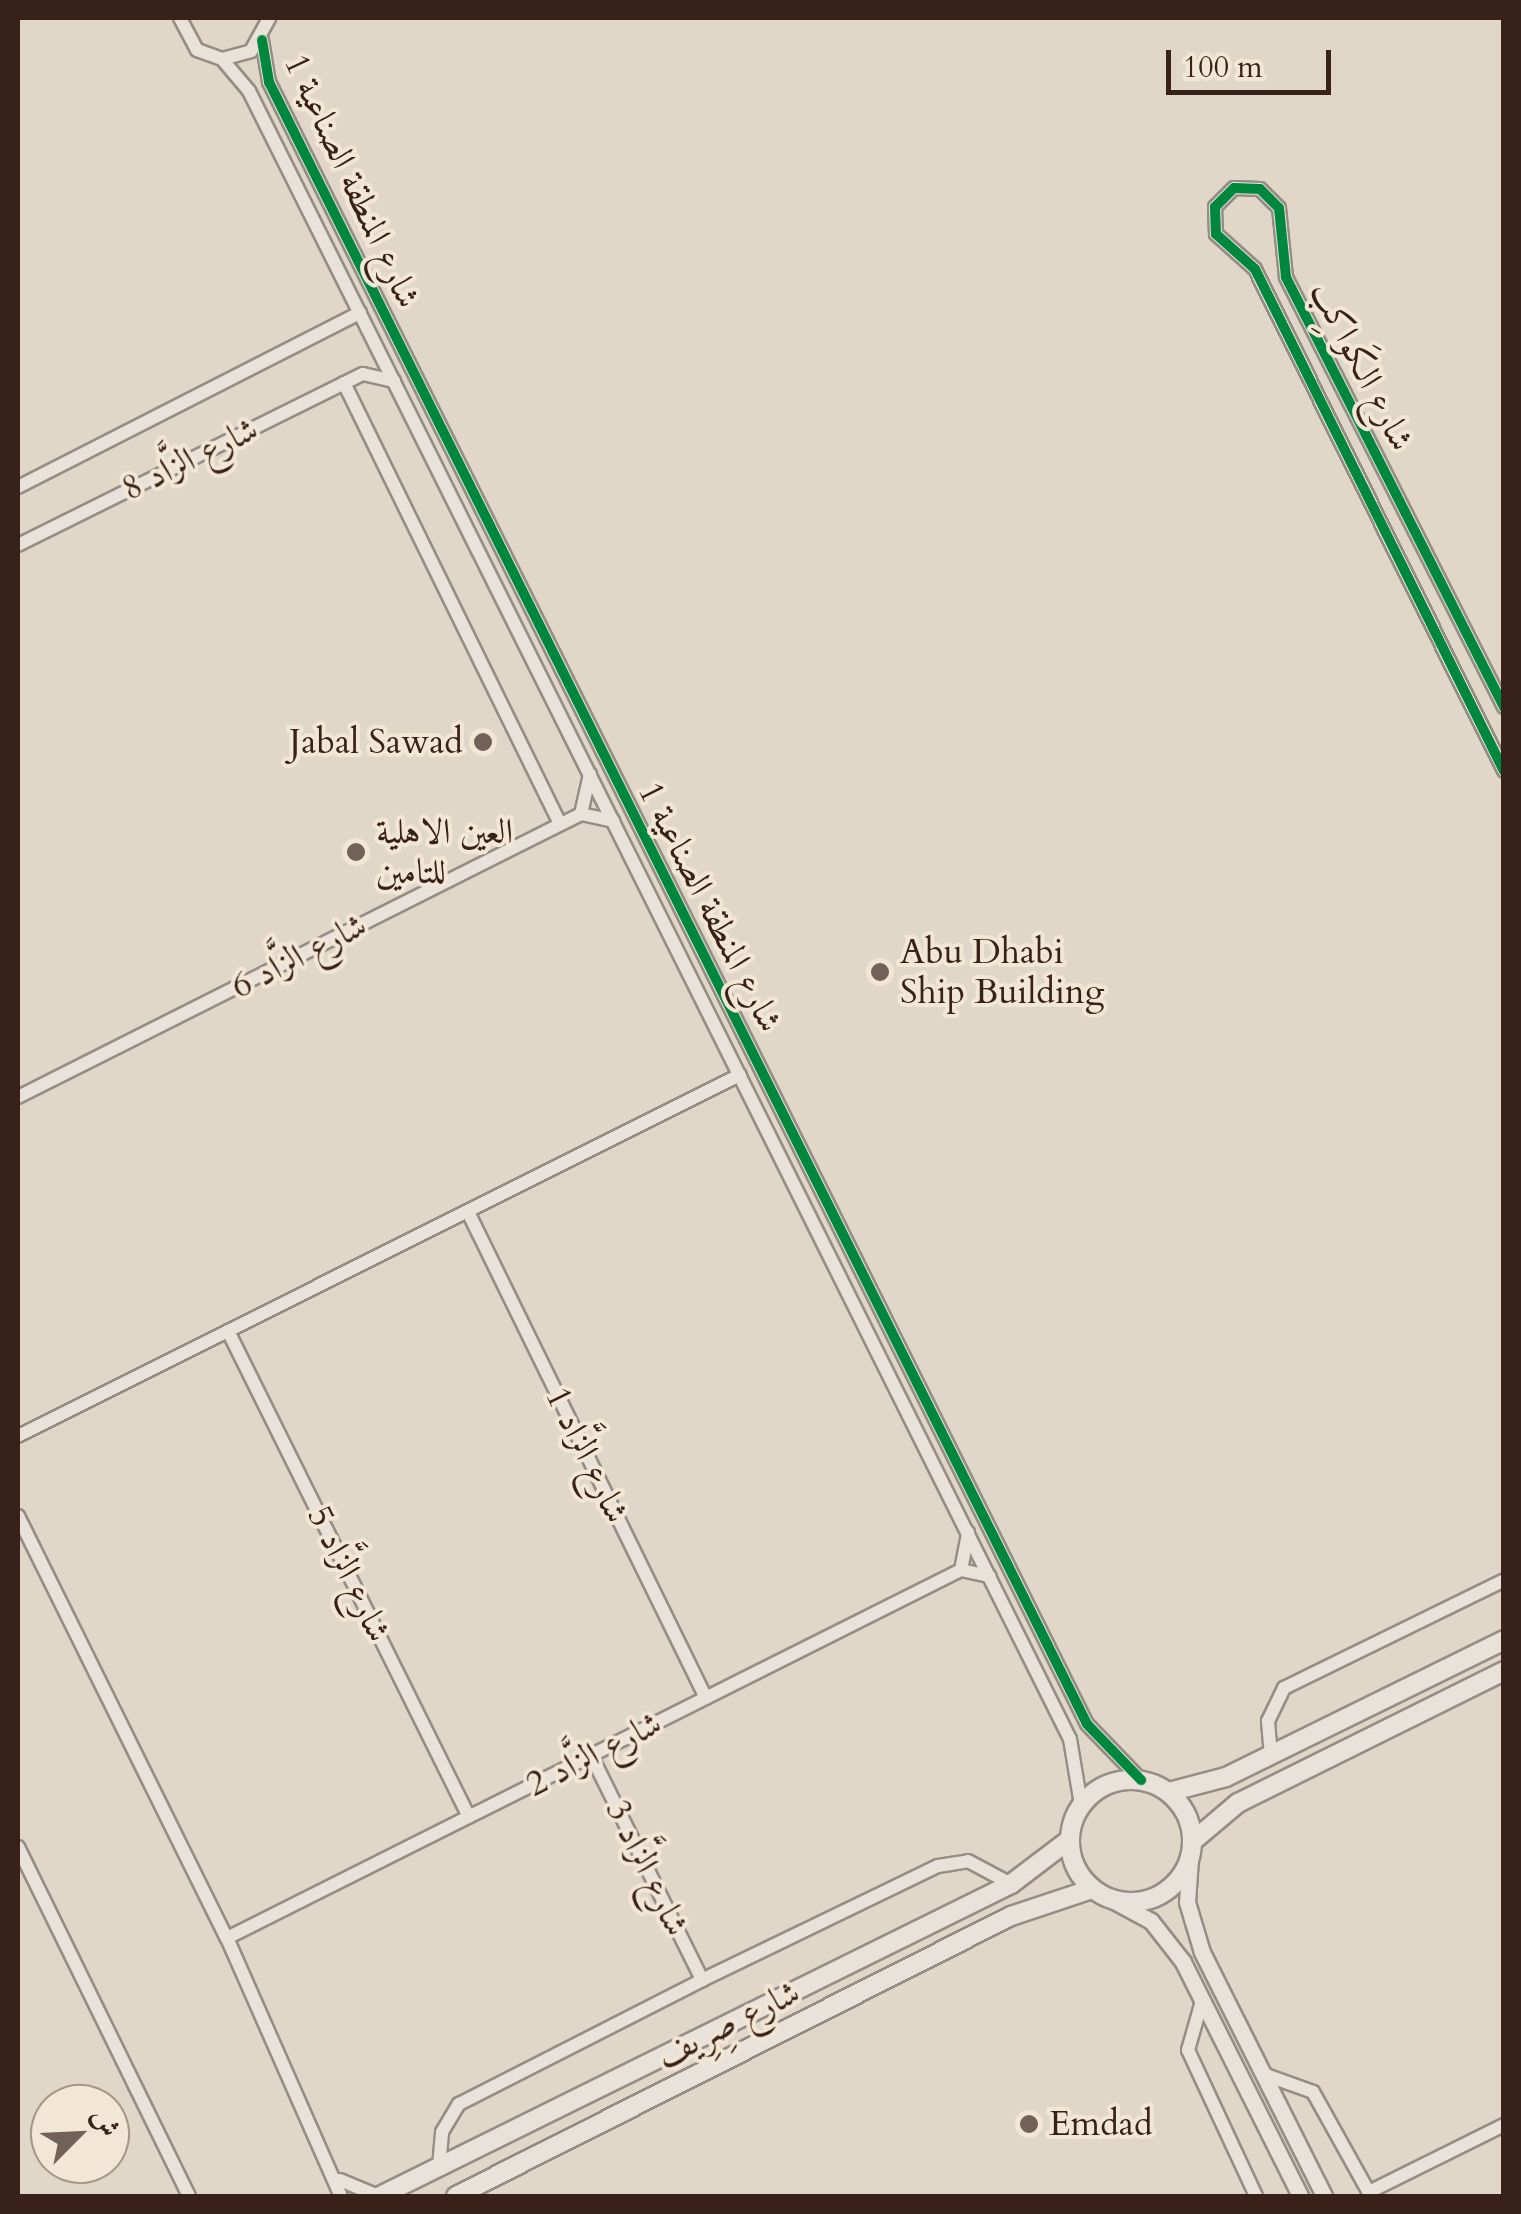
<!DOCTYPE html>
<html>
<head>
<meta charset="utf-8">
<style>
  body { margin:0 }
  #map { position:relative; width:1521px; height:2214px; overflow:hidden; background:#e1d7c9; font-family:Cardo,Amiri,serif }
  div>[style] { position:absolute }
  .roads { filter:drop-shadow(2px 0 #968e85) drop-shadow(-2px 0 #968e85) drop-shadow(0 2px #968e85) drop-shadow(0 -2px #968e85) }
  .minor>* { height:12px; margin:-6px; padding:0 6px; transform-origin:6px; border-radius:6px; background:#e8e2db }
  .tertiary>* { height:15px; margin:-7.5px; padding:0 7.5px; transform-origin:7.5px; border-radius:7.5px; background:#e8e2db }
  .secondary>* { height:18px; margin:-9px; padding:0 9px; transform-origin:9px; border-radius:9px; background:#e8e2db }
  .secondary>.ring { margin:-9px; padding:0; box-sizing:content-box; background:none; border:18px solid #e8e2db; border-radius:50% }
  .cycleway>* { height:10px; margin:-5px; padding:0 5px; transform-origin:5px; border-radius:5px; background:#00873e }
  .dots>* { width:28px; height:28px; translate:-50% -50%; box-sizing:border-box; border:5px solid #f2e6d5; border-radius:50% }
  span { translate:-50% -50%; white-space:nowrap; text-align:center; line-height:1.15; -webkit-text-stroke:8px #f2e6d5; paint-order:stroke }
  .street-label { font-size:35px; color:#372118 }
  .poi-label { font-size:35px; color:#372118 }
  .right { translate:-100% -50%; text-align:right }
  .left { translate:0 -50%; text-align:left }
  .frame { position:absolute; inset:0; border:20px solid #372118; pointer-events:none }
  .north { position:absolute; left:30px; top:2084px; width:100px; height:100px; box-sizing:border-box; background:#f2e6d5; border:2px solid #a79789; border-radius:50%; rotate:66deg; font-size:28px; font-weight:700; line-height:40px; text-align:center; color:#372118 }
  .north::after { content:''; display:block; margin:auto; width:35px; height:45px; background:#726156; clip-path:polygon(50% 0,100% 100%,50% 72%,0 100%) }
  .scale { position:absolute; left:1166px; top:50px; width:165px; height:45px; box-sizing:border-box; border:5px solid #372118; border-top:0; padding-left:12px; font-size:30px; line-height:35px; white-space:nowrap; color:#372118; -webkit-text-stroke:8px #f2e6d5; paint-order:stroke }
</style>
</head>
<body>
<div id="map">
  <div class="roads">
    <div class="minor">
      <div style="left:180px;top:18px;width:36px;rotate:62deg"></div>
      <div style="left:197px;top:50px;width:27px;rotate:20deg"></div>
      <div style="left:222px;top:59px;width:30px;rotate:-15deg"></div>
      <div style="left:251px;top:51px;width:38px;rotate:-61deg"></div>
      <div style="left:262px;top:40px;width:43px;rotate:80.5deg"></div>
      <div style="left:269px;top:82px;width:1834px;rotate:63.52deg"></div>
      <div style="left:1087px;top:1724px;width:78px;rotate:46deg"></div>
      <div style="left:222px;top:59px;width:42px;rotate:49.8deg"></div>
      <div style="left:249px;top:91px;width:1841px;rotate:63.52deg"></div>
      <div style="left:1070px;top:1739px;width:67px;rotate:80.5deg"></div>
      <div style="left:344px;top:383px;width:491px;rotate:63.9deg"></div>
      <div style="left:18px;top:487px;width:384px;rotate:-27deg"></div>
      <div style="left:18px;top:545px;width:385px;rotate:-26.4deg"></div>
      <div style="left:363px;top:374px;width:32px;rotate:13deg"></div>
      <div style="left:1504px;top:707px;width:482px;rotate:-116.9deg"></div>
      <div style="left:1286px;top:277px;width:69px;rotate:-95.8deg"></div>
      <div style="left:1279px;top:208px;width:27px;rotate:-135deg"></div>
      <div style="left:1260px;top:189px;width:26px;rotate:-178deg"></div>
      <div style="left:1234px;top:188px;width:27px;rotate:135deg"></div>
      <div style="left:1215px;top:207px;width:27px;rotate:88deg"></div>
      <div style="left:1216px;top:234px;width:52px;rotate:41.9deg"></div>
      <div style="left:1255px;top:269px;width:560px;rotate:63.62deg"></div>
      <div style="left:581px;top:814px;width:41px;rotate:-77.3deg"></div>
      <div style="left:18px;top:1097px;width:630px;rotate:-26.69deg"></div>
      <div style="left:581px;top:814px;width:33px;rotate:12deg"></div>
      <div style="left:468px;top:1212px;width:541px;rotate:63.91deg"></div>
      <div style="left:228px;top:1331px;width:542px;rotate:63.62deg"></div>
      <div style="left:18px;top:1436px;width:807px;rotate:-26.57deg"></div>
      <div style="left:18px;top:1516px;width:471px;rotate:63.7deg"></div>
      <div style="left:227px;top:1938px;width:282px;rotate:66.2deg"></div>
      <div style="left:961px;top:1570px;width:38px;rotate:-79deg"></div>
      <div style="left:591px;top:1755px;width:251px;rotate:63.7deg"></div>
      <div style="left:1271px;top:1756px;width:35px;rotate:-95deg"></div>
      <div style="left:1268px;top:1721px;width:37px;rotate:-64deg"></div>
      <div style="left:1284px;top:1688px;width:245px;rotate:-26.1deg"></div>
      <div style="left:18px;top:1847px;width:389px;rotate:63.9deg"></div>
      <div style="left:227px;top:1938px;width:821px;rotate:-26.63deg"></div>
      <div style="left:961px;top:1570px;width:29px;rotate:12deg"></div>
      <div style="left:1202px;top:2001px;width:51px;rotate:105.9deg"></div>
      <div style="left:1188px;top:2050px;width:161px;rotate:65deg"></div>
      <div style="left:1263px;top:2074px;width:53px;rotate:19.8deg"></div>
      <div style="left:1313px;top:2092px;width:119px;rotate:60.9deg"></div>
      <div style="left:439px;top:2167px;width:35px;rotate:-85deg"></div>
      <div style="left:442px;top:2132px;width:33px;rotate:-59deg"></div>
      <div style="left:459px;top:2104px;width:273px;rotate:-27deg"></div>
      <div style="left:702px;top:1980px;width:262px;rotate:-25.8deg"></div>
      <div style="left:938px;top:1866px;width:30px;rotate:-9deg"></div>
      <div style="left:968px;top:1861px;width:49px;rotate:28.1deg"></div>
      <div style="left:340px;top:2180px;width:41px;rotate:22.8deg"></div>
      <div style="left:1369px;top:2192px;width:151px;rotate:-26.4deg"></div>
    </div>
    <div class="tertiary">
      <div style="left:1190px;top:1859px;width:43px;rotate:94deg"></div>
      <div style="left:1187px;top:1902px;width:52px;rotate:73.3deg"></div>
      <div style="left:1202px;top:1952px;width:273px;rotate:63.4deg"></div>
      <div style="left:1112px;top:1900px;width:44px;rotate:28.3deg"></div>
      <div style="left:1151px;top:1921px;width:52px;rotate:52deg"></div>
      <div style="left:1183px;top:1962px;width:262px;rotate:63.4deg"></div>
    </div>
    <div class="secondary">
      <div class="ring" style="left:1070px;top:1780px;width:104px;height:104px"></div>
      <div style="left:1169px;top:1792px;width:59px;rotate:-14.7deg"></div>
      <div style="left:1226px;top:1777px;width:310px;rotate:-26.2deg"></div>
      <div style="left:1193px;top:1841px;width:59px;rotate:-40.2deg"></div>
      <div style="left:1238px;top:1803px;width:297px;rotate:-26.4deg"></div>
      <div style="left:380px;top:2196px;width:704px;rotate:-26.31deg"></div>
      <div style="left:1011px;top:1884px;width:73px;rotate:-37.2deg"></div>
      <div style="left:456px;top:2196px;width:622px;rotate:-26.77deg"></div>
      <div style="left:1011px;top:1916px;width:85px;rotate:-18.4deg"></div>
    </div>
  </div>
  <div class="cycleway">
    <div style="left:262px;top:40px;width:43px;rotate:80.5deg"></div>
    <div style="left:269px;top:82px;width:1834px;rotate:63.52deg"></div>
    <div style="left:1087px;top:1724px;width:78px;rotate:46deg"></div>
    <div style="left:1504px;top:707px;width:482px;rotate:-116.9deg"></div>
    <div style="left:1286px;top:277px;width:69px;rotate:-95.8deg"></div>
    <div style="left:1279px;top:208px;width:27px;rotate:-135deg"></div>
    <div style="left:1260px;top:189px;width:26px;rotate:-178deg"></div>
    <div style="left:1234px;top:188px;width:27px;rotate:135deg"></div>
    <div style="left:1215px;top:207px;width:27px;rotate:88deg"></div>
    <div style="left:1216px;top:234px;width:52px;rotate:41.9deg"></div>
    <div style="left:1255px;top:269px;width:560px;rotate:63.62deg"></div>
  </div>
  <div class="dots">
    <div style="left:483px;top:742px;background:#726156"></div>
    <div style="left:356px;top:852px;background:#726156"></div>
    <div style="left:880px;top:972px;background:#726156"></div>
    <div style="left:1029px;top:2124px;background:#726156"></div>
  </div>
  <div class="street-label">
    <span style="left:352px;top:181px;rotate:65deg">شارع المنطقة الصناعية 1</span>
    <span style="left:1362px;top:366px;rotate:63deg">شارع الكَواكِب</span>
    <span style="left:190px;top:459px;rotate:-26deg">شارع الزَّاد 8</span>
    <span style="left:710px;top:907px;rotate:63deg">شارع المنطقة الصناعية 1</span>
    <span style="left:299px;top:956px;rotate:-27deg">شارع الزَّاد 6</span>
    <span style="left:587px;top:1455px;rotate:64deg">شارع الزَّاد 1</span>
    <span style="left:349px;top:1574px;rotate:64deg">شارع الزَّاد 5</span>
    <span style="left:594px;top:1754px;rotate:-27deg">شارع الزَّاد 2</span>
    <span style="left:647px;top:1868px;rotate:64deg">شارع الزَّاد 3</span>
    <span style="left:728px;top:2024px;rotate:-26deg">شارع صِرِيف</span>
  </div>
  <div class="poi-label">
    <span class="right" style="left:463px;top:742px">Jabal Sawad</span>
    <span class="left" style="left:376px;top:852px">العين الاهلية<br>للتامين</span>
    <span class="left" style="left:900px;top:972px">Abu Dhabi<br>Ship Building</span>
    <span class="left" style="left:1049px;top:2124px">Emdad</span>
  </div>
  <div class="frame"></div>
  <div class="north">ش</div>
  <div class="scale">100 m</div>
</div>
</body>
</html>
